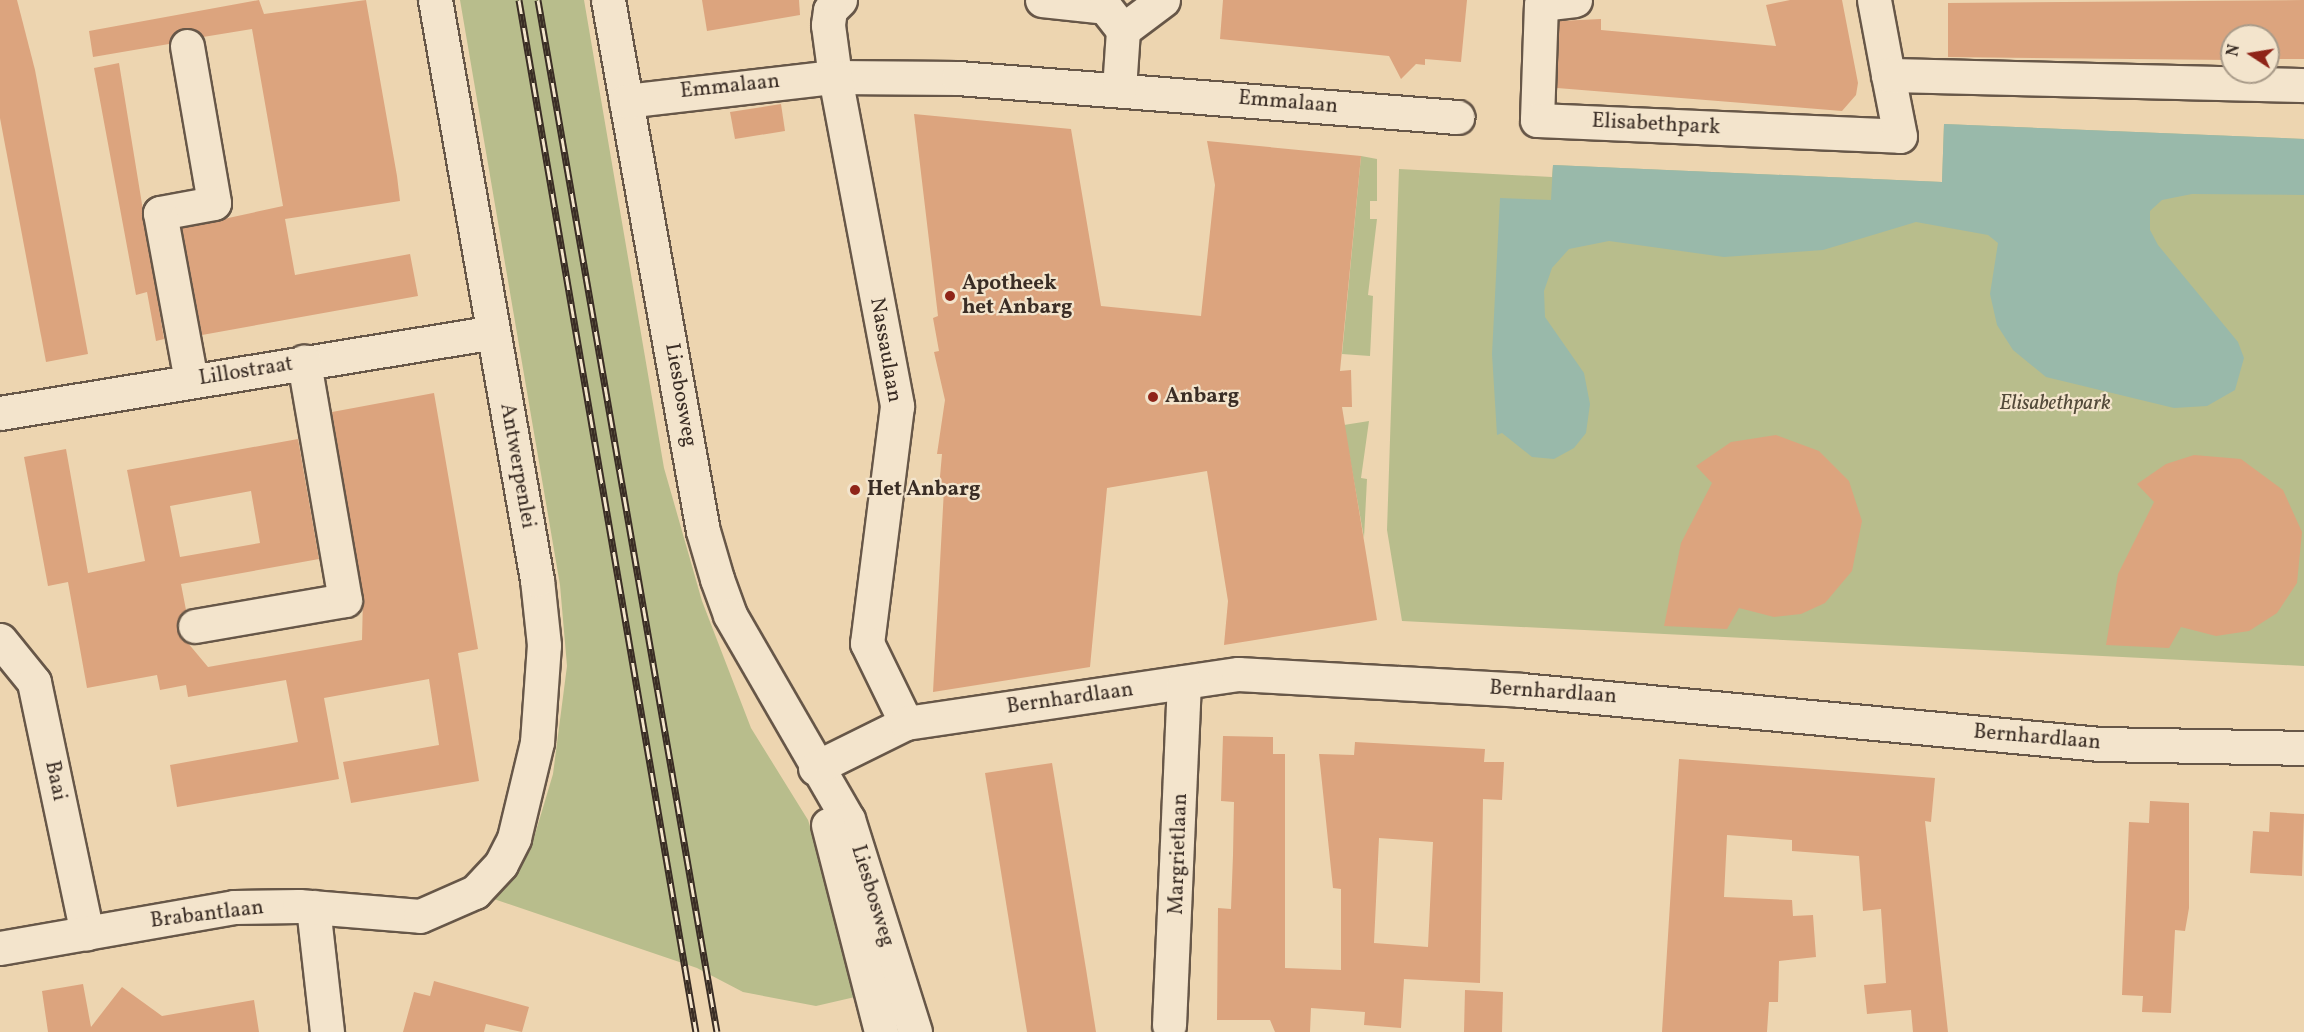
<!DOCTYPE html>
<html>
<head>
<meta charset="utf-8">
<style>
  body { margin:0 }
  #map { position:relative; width:2304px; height:1032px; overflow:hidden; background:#edd5b0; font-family:Vollkorn,serif }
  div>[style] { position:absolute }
  .green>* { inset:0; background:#b8bd8c }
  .water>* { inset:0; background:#99b9aa }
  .building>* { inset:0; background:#dca47e }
  .roads { filter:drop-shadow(2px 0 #675748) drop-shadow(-2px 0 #675748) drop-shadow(0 2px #675748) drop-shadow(0 -2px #675748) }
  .minor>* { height:33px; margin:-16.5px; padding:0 16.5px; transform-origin:16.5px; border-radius:16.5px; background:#f3e4cc }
  .rail>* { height:7px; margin-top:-3.5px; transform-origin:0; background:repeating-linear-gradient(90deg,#f3e4cc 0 14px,#3a2d25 0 28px); box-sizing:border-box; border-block:2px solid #3a2d25 }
  .dots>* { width:16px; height:16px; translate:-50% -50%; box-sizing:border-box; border:3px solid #f3e4cc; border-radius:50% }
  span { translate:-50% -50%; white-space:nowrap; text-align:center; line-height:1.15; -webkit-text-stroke:4.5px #f3e4cc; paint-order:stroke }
  .street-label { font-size:21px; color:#3a2d25 }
  .poi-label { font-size:21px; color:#3a2d25; font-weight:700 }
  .left { translate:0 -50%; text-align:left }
  .park-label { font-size:21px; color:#534a3a; font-style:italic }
  .north { position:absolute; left:2220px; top:24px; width:60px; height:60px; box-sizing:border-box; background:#f3e4cc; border:2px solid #a99b89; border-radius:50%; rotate:282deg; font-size:16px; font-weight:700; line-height:24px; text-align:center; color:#3a2d25 }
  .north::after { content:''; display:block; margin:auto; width:21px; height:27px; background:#8f2418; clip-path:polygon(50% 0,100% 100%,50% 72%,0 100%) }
</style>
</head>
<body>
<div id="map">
  <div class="green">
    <div style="clip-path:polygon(460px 0,584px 0,664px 468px,702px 601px,751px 728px,808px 820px,849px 946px,855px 997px,816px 1006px,743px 992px,697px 968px,488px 897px,530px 851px,553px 774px,567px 666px,560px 585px)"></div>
    <div style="clip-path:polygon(1944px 124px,2304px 139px,2304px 666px,1402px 621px,1387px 530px,1399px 169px,1552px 177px,1553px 165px,1942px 182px)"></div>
    <div style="clip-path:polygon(1361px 156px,1377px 159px,1377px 201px,1370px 201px,1370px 219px,1377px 219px,1368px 295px,1373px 296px,1370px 356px,1342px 354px)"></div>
    <div style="clip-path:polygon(1369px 421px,1361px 478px,1367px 479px,1364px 538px,1344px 425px)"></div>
  </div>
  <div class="water">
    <div style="clip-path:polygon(1944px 124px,2304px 139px,2304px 195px,2192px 194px,2162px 200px,2150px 211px,2150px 230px,2158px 245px,2238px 342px,2244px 358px,2235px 390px,2207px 406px,2174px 408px,2046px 377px,2013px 350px,1997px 325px,1990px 294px,1998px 243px,1988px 235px,1916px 222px,1823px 250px,1724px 257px,1609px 241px,1569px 249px,1552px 268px,1544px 291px,1545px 317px,1584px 373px,1590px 404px,1586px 433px,1574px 448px,1554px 459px,1532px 457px,1502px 433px,1497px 435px,1492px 354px,1500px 198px,1551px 200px,1553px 165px,1942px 182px)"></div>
  </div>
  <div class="building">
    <div style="clip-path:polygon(0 0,17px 0,35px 70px,88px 354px,46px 362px,0 118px)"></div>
    <div style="clip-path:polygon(259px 0,264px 14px,366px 0,397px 176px,400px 201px,285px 219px,295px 275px,410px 254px,418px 296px,202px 335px,182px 228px,283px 206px,252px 29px,203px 37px,183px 28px,169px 44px,93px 57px,89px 31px)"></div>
    <div style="clip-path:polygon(702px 0,799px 0,800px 15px,707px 31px)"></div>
    <div style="clip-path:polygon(1223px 0,1467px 0,1461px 62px,1425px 59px,1425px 65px,1416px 64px,1401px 79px,1389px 56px,1220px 39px)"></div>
    <div style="clip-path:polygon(1790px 0,1842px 0,1858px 83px,1856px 95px,1842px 111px,1557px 88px,1559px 21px,1601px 19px,1601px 30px,1776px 46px,1766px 5px)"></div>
    <div style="clip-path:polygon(2304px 0,2304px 59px,2268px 59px,2268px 36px,2232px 36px,2232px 60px,1948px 57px,1948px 3px)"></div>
    <div style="clip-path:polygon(119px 63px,164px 339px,156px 341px,147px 292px,136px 295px,94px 68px)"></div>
    <div style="clip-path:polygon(781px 104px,785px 131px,735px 139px,730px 112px)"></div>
    <div style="clip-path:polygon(914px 114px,1071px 129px,1101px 306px,1201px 316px,1215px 185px,1207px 141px,1361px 156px,1340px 371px,1351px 370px,1352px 407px,1342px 407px,1377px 620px,1224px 645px,1228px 601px,1207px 471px,1107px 488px,1090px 667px,933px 692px,944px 489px,939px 488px,942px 454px,937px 454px,945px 400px,934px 352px,939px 351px,933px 318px,938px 316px)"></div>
    <div style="clip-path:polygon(evenodd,434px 393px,478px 649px,458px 653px,479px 781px,351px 803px,343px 762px,439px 745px,429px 679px,324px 698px,339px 779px,177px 807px,170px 765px,298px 742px,286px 680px,188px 697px,186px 685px,160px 690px,157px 675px,87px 688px,68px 582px,48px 586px,24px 457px,66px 449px,88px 573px,145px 561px,127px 470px,298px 439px,319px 559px,181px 584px,186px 610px,177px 630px,208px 667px,362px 640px,363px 597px,332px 412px,434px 393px,251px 491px,260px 543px,180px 557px,170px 506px,251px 491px)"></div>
    <div style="clip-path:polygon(1776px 435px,1819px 451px,1849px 481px,1862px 521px,1852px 571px,1825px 603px,1801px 614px,1774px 617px,1739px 608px,1727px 629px,1664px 626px,1681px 543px,1712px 483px,1696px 466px,1731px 442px)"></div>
    <div style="clip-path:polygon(2194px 455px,2241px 459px,2283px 490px,2302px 532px,2297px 583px,2277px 613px,2249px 631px,2216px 636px,2181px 627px,2169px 648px,2106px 645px,2118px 574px,2154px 502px,2137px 484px,2166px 464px)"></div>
    <div style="clip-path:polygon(evenodd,1223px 736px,1273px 737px,1273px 754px,1285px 754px,1285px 968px,1341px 970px,1341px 889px,1333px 888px,1319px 754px,1354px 755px,1355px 742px,1485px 749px,1484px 762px,1504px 762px,1502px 800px,1483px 799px,1480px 983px,1404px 979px,1401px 1028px,1364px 1025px,1365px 1012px,1311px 1008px,1310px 1032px,1275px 1032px,1270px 1020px,1217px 1020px,1218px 908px,1231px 909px,1233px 855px,1234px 802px,1221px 801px,1223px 736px,1379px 838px,1433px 842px,1428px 947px,1374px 943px,1379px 838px)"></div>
    <div style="clip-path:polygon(1679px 759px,1935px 778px,1931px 822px,1925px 821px,1948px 1032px,1913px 1032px,1911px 1010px,1867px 1014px,1864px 985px,1886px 983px,1881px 909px,1863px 911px,1859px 856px,1792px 851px,1792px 840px,1727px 835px,1724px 897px,1792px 900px,1793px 916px,1813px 915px,1816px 957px,1779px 961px,1778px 1002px,1769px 1002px,1767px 1032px,1662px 1032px)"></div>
    <div style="clip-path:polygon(1052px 763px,1086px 969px,1096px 1032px,1027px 1032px,1025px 1020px,985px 773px)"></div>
    <div style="clip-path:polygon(2150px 801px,2189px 803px,2189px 908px,2185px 931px,2175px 930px,2171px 1013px,2142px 1012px,2143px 996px,2122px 995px,2129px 822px,2149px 823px)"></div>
    <div style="clip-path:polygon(2270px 812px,2304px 814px,2302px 876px,2250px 873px,2253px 831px,2269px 832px)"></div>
    <div style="clip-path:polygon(434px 981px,529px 1007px,522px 1032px,486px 1024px,484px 1032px,403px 1032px,414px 992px,430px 996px)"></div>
    <div style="clip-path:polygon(83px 984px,91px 1027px,122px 987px,162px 1016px,254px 1000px,259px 1032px,48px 1032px,42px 991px)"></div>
    <div style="clip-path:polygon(1465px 990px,1503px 992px,1502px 1032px,1464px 1032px)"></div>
  </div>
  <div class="roads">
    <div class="minor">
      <div style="left:608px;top:0;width:539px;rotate:79.86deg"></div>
      <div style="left:703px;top:531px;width:50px;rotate:73.7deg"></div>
      <div style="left:717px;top:579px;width:38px;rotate:70deg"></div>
      <div style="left:730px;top:615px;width:236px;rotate:60deg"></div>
      <div style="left:848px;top:819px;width:223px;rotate:72.5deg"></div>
      <div style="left:840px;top:0;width:14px;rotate:135deg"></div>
      <div style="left:830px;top:10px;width:15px;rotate:98deg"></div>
      <div style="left:828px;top:25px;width:52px;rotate:82.3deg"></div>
      <div style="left:835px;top:77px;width:123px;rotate:0.5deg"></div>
      <div style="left:958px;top:78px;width:501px;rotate:4.47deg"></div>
      <div style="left:1042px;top:0;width:63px;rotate:6.3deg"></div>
      <div style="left:1105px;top:7px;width:29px;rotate:52deg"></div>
      <div style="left:1575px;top:0;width:34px;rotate:173deg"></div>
      <div style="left:1541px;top:4px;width:116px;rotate:92deg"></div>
      <div style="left:1537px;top:120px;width:363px;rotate:2.5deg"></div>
      <div style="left:1900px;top:136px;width:62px;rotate:-101.1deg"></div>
      <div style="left:1874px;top:0;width:76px;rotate:79.4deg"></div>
      <div style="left:1888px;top:75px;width:416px;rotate:1.4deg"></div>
      <div style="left:187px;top:46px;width:159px;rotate:80.2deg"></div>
      <div style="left:214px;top:203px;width:55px;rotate:169.5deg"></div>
      <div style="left:160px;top:213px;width:171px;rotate:79.5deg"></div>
      <div style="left:1119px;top:89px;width:59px;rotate:-86.1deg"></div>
      <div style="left:1123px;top:30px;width:50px;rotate:-36.9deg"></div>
      <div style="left:626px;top:101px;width:210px;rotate:-6.6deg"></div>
      <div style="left:835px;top:77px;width:335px;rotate:79.3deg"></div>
      <div style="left:897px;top:406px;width:239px;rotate:97.2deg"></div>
      <div style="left:867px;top:643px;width:89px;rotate:64deg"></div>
      <div style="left:0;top:413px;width:500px;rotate:-9.3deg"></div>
      <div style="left:195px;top:626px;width:152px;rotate:-9.8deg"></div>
      <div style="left:345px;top:600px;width:242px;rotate:-99.8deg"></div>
      <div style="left:0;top:640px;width:54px;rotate:51deg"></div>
      <div style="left:34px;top:682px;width:257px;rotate:78.1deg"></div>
      <div style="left:815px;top:768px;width:102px;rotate:-26.3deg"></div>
      <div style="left:906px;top:723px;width:336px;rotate:-8.4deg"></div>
      <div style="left:1238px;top:674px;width:283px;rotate:3.2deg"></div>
      <div style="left:1521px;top:690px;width:582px;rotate:5.33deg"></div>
      <div style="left:2100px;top:744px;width:204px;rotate:1.1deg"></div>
      <div style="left:828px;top:825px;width:214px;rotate:75.6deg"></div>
      <div style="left:313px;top:907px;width:126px;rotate:83.6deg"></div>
      <div style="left:0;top:948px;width:238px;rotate:-9.9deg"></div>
      <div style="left:234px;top:907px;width:65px;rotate:-0.9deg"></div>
      <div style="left:299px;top:906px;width:121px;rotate:4.7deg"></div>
      <div style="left:420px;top:916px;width:60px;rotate:-23.6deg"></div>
      <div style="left:475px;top:892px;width:38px;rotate:-47deg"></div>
      <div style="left:501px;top:864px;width:29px;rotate:-63deg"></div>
      <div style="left:514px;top:838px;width:99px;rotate:-76.5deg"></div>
      <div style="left:537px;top:742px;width:97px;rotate:-85.9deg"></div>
      <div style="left:544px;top:645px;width:65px;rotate:-96.1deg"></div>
      <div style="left:537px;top:580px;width:589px;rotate:-99.97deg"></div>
      <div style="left:1169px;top:1025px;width:343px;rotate:-87.5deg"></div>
    </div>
  </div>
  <div class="rail">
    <div style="left:519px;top:0;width:1047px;rotate:80.27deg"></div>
    <div style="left:538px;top:0;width:1047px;rotate:80.16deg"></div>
  </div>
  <div class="dots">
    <div style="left:950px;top:296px;background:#8f2418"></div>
    <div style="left:1153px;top:397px;background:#8f2418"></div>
    <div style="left:855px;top:490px;background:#8f2418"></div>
  </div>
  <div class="street-label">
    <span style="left:730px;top:87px;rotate:-6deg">Emmalaan</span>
    <span style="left:1288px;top:103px;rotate:5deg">Emmalaan</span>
    <span style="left:1656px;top:125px;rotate:3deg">Elisabethpark</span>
    <span style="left:885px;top:350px;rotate:80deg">Nassaulaan</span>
    <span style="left:246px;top:372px;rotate:-9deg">Lillostraat</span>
    <span style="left:680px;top:395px;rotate:80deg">Liesbosweg</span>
    <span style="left:517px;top:466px;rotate:80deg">Antwerpenlei</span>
    <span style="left:1553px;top:693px;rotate:4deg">Bernhardlaan</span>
    <span style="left:1070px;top:699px;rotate:-8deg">Bernhardlaan</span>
    <span style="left:2037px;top:738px;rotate:5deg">Bernhardlaan</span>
    <span style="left:55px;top:781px;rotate:78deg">Baai</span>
    <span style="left:1179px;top:854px;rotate:-88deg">Margrietlaan</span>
    <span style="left:872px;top:896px;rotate:73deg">Liesbosweg</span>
    <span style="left:207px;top:915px;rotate:-7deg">Brabantlaan</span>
  </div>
  <div class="poi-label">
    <span class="left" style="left:962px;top:296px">Apotheek<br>het Anbarg</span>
    <span class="left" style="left:1165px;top:397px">Anbarg</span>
    <span class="left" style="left:867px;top:490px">Het Anbarg</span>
  </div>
  <div class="park-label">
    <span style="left:2055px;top:404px">Elisabethpark</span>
  </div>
  <div class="north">N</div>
</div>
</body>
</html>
